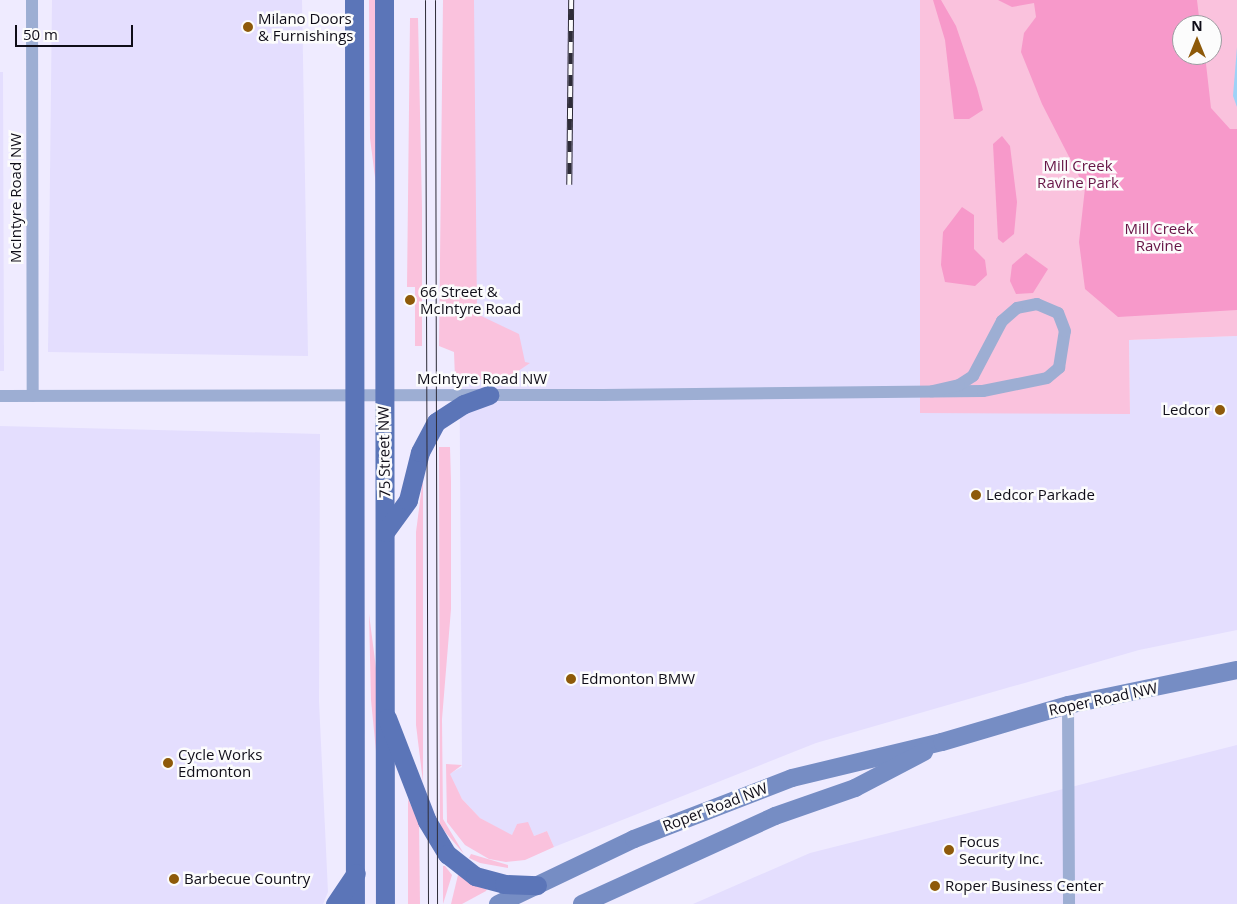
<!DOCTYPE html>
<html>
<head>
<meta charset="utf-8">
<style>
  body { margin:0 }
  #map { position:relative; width:1237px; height:904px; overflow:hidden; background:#efebff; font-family:"Open Sans",sans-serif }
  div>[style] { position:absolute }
  .built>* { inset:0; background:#e4defe }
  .green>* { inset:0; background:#fac2dd }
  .forest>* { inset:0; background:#f799ca }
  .water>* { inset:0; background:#9dd2f7 }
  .minor>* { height:12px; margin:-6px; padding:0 6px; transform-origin:6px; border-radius:6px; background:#9daed3 }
  .secondary>* { height:18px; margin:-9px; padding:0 9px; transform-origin:9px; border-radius:9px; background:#768dc4 }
  .primary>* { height:19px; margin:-9.5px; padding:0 9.5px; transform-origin:9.5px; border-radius:9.5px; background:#5b75b8 }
  .tram>* { height:1px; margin:-0.5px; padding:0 0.5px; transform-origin:0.5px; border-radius:0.5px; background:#2e2c38 }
  .rail>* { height:5.5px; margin-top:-2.75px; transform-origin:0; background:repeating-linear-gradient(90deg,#fcfcfc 0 11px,#2e2c38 0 22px); box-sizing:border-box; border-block:1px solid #2e2c38 }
  .dots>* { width:14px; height:14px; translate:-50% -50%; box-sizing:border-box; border:2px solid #fcfcfc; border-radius:50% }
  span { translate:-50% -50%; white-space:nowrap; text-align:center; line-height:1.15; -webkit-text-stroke:5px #fcfcfc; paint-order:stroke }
  .poi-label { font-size:15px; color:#0f0d18 }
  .left { translate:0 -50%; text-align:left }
  .right { translate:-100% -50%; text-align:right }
  .park-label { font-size:15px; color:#661546 }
  .street-label { font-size:15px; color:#0f0d18 }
  .north { position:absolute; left:1172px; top:15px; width:50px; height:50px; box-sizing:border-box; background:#fcfcfc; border:1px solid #9d9ca1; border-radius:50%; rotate:0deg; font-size:14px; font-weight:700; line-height:20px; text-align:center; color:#0f0d18 }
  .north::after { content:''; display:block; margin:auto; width:18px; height:22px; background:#8e5a0a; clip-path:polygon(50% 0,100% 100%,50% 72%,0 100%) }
  .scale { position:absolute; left:15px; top:25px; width:118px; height:22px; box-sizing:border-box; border:2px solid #0f0d18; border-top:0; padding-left:6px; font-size:15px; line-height:18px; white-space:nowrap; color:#0f0d18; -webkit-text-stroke:4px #fcfcfc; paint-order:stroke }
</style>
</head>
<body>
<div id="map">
  <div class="built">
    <div style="clip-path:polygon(52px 0,302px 0,308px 356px,48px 352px)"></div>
    <div style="clip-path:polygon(457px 0,920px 0,920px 413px,1130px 413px,1129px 340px,1237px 336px,1237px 630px,1139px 650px,816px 743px,554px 847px,547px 831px,534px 836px,517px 824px,512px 836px,480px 818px,462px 799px,449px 774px,462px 767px)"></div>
    <div style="clip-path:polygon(0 72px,3px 72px,4px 371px,0 371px)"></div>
    <div style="clip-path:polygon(0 426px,320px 434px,319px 701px,328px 892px,323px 904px,0 904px)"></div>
    <div style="clip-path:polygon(1237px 745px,1237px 904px,693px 904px,810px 853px)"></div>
  </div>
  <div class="green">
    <div style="clip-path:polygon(369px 0,376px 0,376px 185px,370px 138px)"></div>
    <div style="clip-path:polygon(443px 0,474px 0,477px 314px,519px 334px,525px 362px,530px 363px,505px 380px,455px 379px,454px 352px,439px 346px)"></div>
    <div style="clip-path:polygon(evenodd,920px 0,1237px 0,1237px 336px,1129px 340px,1130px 414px,920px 413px,920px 0,1182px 25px,1212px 25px,1212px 55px,1182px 55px,1182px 25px)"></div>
    <div style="clip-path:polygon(410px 18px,418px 18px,422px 208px,422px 346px,415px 346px,415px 287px,407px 287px)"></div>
    <div style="clip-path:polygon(439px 447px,450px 447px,451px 482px,451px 609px,442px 719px,443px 819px,464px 854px,440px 826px)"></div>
    <div style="clip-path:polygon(423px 478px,423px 782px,416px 725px,416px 532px)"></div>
    <div style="clip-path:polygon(369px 614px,376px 668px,376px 751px,371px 700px)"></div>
    <div style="clip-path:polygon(446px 764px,462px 765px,450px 774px,462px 799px,480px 818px,512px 835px,517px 824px,528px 822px,534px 836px,547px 831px,554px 847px,525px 860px,506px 862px,489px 859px,465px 845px,447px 822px)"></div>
    <div style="clip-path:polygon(408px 799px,419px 822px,420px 904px,408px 904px)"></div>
    <div style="clip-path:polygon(471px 854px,508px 865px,508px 868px,480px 863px,469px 858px)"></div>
    <div style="clip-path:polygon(445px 866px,452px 875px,443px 904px,443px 866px)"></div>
    <div style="clip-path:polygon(458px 875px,488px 887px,486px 891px,462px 904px,451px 904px)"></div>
  </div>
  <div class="forest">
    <div style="clip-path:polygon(933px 0,941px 0,956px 26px,977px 88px,983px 110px,969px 119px,954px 119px,945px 40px)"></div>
    <div style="clip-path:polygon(998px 0,1197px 0,1200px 25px,1182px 25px,1182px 55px,1205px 55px,1211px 108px,1230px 129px,1237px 129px,1237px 310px,1118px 317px,1085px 289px,1079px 242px,1085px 188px,1042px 104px,1021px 52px,1024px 33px,1036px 17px,1034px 3px,1012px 7px)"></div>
    <div style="clip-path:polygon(1002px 136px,1010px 146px,1017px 202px,1014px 234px,1003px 243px,998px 239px,993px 144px)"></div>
    <div style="clip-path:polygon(962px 207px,974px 215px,974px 249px,985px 260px,987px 275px,975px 286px,945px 282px,941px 265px,943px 232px)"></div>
    <div style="clip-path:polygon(1026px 253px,1048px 269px,1033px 293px,1016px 294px,1010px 281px,1012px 265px)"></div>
  </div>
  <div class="water">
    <div style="clip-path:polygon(1237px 47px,1237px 107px,1233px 96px)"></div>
  </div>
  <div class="minor">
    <div style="left:32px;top:0;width:396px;rotate:89.9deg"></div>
    <div style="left:0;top:396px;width:603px;rotate:-0.1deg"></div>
    <div style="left:603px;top:395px;width:380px;rotate:-0.6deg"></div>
    <div style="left:983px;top:391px;width:65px;rotate:-11.5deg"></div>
    <div style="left:1047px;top:378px;width:16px;rotate:-40deg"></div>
    <div style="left:1059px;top:368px;width:37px;rotate:-81deg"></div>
    <div style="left:1065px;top:331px;width:19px;rotate:-111deg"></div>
    <div style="left:1058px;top:313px;width:23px;rotate:-157deg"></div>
    <div style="left:1037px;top:304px;width:20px;rotate:169deg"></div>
    <div style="left:1017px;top:308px;width:20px;rotate:139deg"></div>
    <div style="left:1002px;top:321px;width:62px;rotate:117.8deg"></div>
    <div style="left:973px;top:376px;width:17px;rotate:147deg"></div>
    <div style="left:959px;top:385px;width:28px;rotate:167deg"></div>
    <div style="left:1068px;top:705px;width:199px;rotate:89.7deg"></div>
  </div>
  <div class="secondary">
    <div style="left:498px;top:904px;width:151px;rotate:-25.5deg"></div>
    <div style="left:634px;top:839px;width:169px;rotate:-21.1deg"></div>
    <div style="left:792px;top:778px;width:154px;rotate:-13.5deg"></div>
    <div style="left:942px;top:742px;width:131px;rotate:-16.4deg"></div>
    <div style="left:1068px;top:705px;width:173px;rotate:-11.7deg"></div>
    <div style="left:582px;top:904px;width:212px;rotate:-24.5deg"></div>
    <div style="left:775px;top:816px;width:85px;rotate:-19.3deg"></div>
    <div style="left:855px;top:788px;width:78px;rotate:-27.6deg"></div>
  </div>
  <div class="primary">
    <div style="left:354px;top:0;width:904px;rotate:89.94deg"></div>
    <div style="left:384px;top:0;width:904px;rotate:89.94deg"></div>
    <div style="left:385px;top:532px;width:39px;rotate:-54deg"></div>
    <div style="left:408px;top:500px;width:49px;rotate:-76deg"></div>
    <div style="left:420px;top:452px;width:34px;rotate:-62deg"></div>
    <div style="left:436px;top:422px;width:33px;rotate:-33deg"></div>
    <div style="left:464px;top:404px;width:27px;rotate:-20deg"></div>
    <div style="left:387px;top:718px;width:110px;rotate:68.8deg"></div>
    <div style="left:427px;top:821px;width:39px;rotate:59deg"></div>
    <div style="left:447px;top:854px;width:36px;rotate:38deg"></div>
    <div style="left:475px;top:876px;width:30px;rotate:15deg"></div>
    <div style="left:504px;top:884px;width:33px;rotate:2deg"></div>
    <div style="left:335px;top:904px;width:37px;rotate:-56deg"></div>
  </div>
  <div class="tram">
    <div style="left:425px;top:0;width:904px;rotate:89.81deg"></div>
    <div style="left:435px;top:0;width:904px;rotate:89.87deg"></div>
  </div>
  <div class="rail">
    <div style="left:569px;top:185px;width:185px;rotate:-89.4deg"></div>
  </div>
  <div class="dots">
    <div style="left:248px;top:27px;background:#8e5a0a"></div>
    <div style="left:410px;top:300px;background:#8e5a0a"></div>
    <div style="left:1220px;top:410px;background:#8e5a0a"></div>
    <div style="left:976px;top:495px;background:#8e5a0a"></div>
    <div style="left:571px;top:679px;background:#8e5a0a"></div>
    <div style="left:168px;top:763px;background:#8e5a0a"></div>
    <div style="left:949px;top:850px;background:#8e5a0a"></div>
    <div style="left:174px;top:879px;background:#8e5a0a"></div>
    <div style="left:935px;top:886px;background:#8e5a0a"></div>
  </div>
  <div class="poi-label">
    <span class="left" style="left:258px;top:27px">Milano Doors<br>&amp; Furnishings</span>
    <span class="left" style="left:420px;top:300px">66 Street &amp;<br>McIntyre Road</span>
    <span class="right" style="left:1210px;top:410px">Ledcor</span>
    <span class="left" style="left:986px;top:495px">Ledcor Parkade</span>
    <span class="left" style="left:581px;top:679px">Edmonton BMW</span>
    <span class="left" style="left:178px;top:763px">Cycle Works<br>Edmonton</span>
    <span class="left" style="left:959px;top:850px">Focus<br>Security Inc.</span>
    <span class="left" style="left:184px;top:879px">Barbecue Country</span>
    <span class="left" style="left:945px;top:886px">Roper Business Center</span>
  </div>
  <div class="park-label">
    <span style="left:1078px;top:174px">Mill Creek<br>Ravine Park</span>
    <span style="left:1159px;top:237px">Mill Creek<br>Ravine</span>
  </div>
  <div class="street-label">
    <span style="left:16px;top:198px;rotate:-90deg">McIntyre Road NW</span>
    <span style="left:482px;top:379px">McIntyre Road NW</span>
    <span style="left:384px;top:452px;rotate:-91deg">75 Street NW</span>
    <span style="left:1103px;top:699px;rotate:-12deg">Roper Road NW</span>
    <span style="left:715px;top:807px;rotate:-21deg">Roper Road NW</span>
  </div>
  <div class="north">N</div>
  <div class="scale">50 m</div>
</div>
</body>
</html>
